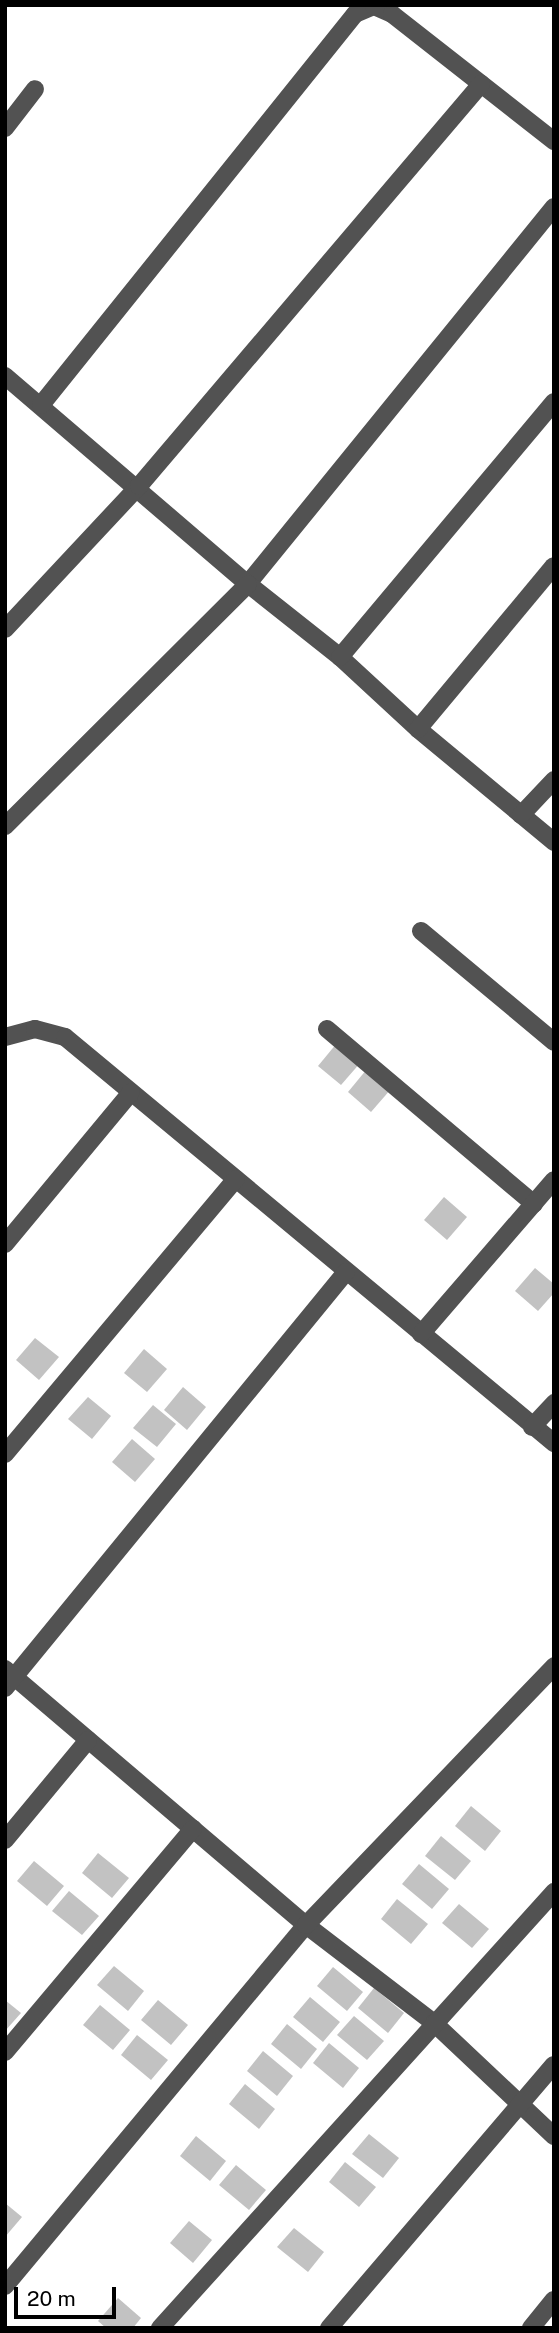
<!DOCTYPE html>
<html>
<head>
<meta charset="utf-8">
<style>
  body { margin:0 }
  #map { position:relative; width:559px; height:2333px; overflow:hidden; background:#fff; font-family:"Public Sans",sans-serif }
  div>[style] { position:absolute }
  .building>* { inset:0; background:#c2c2c2 }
  .minor>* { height:18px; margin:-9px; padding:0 9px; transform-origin:9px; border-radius:9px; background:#525252 }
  span { translate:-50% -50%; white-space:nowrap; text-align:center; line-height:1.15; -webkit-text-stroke:6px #fff; paint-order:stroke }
  .frame { position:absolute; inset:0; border:7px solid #000; pointer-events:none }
  .scale { position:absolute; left:14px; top:2287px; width:102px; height:32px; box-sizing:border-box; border:4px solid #000; border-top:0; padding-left:9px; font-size:21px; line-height:24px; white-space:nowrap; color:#000; -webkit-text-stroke:5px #fff; paint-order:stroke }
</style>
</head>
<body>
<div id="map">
  <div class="building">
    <div style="clip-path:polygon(337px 1043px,361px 1062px,341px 1085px,318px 1066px)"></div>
    <div style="clip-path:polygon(367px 1069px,391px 1089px,371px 1112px,348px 1092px)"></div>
    <div style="clip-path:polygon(444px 1197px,467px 1217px,447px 1240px,424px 1220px)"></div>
    <div style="clip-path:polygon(535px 1268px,554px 1284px,554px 1293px,538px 1311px,515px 1291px)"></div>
    <div style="clip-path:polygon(35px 1338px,59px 1357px,39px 1380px,16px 1360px)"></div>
    <div style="clip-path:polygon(144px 1349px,167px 1369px,147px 1392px,124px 1373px)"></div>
    <div style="clip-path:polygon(183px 1387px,206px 1407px,187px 1430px,164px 1410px)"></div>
    <div style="clip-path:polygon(88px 1397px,111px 1416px,92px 1439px,68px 1419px)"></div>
    <div style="clip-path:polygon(153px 1405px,176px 1424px,157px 1447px,133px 1428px)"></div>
    <div style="clip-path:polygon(132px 1439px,155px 1459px,135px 1482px,112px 1462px)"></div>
    <div style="clip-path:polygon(471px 1806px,501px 1831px,485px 1851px,455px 1826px)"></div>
    <div style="clip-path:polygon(441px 1836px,471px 1861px,455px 1880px,425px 1856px)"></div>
    <div style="clip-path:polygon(98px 1853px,129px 1878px,112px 1898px,82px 1873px)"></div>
    <div style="clip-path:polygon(34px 1861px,64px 1886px,47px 1906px,17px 1881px)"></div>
    <div style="clip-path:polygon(419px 1864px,449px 1889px,432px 1909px,402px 1884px)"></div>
    <div style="clip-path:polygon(69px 1891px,99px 1916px,82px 1935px,52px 1911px)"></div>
    <div style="clip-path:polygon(397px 1899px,428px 1924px,411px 1944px,381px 1919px)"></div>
    <div style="clip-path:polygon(459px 1904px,489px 1929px,472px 1948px,442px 1923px)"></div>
    <div style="clip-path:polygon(114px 1966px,144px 1991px,128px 2011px,97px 1985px)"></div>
    <div style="clip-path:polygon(333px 1967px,363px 1992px,347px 2011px,317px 1986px)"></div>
    <div style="clip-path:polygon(374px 1988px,404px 2013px,388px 2033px,358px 2008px)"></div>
    <div style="clip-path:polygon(310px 1997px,340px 2022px,323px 2042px,293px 2017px)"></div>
    <div style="clip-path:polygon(5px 2000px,21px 2013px,5px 2031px)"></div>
    <div style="clip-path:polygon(158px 2000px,188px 2025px,171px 2045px,141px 2020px)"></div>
    <div style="clip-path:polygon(100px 2005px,130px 2030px,113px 2050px,83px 2025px)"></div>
    <div style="clip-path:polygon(354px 2016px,384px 2041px,367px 2060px,337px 2035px)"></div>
    <div style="clip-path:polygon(287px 2024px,317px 2049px,301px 2069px,271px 2044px)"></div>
    <div style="clip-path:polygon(137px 2035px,168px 2060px,151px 2080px,121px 2055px)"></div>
    <div style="clip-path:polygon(329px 2043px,359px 2068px,343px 2088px,313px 2063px)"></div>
    <div style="clip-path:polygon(263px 2051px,293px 2076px,277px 2096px,247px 2071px)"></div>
    <div style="clip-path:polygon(245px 2084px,275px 2109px,259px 2129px,229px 2104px)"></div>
    <div style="clip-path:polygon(369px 2134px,399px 2158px,383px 2178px,352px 2154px)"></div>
    <div style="clip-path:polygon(196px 2136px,226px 2161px,210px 2181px,180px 2156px)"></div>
    <div style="clip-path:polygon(345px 2162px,376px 2187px,359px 2207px,329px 2182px)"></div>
    <div style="clip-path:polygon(236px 2165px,266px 2190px,249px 2210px,219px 2185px)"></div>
    <div style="clip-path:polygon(5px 2203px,22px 2217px,5px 2237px)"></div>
    <div style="clip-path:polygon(189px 2221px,212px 2240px,193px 2263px,170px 2243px)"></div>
    <div style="clip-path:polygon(294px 2228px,324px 2252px,308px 2272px,277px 2247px)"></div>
    <div style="clip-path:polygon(118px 2298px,141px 2318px,133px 2328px,106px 2328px,98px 2321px)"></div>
  </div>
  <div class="minor">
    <div style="left:5px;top:128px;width:49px;rotate:-52.4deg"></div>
    <div style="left:554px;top:207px;width:486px;rotate:129.1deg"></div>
    <div style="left:248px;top:584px;width:117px;rotate:38.4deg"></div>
    <div style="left:340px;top:657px;width:106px;rotate:42.7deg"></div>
    <div style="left:418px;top:729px;width:177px;rotate:39.7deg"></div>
    <div style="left:5px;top:376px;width:320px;rotate:40.6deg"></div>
    <div style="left:248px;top:584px;width:343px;rotate:135.1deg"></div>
    <div style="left:41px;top:405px;width:501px;rotate:-51.23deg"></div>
    <div style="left:355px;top:14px;width:21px;rotate:-23deg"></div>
    <div style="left:374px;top:6px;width:20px;rotate:24deg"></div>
    <div style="left:392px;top:14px;width:206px;rotate:38.1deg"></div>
    <div style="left:5px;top:629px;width:196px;rotate:-46.9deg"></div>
    <div style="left:139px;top:486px;width:528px;rotate:-49.61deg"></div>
    <div style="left:340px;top:657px;width:333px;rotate:-50deg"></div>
    <div style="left:418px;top:729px;width:212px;rotate:-50.2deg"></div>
    <div style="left:521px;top:815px;width:48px;rotate:-46.7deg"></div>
    <div style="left:421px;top:931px;width:173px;rotate:39.8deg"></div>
    <div style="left:327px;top:1029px;width:271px;rotate:40.2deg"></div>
    <div style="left:5px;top:1037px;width:31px;rotate:-15deg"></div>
    <div style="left:35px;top:1029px;width:31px;rotate:15deg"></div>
    <div style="left:65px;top:1037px;width:636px;rotate:39.7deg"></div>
    <div style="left:5px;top:1244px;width:197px;rotate:-50.3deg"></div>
    <div style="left:421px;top:1334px;width:203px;rotate:-49.2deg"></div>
    <div style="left:532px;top:1427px;width:33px;rotate:-47deg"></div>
    <div style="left:5px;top:1454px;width:359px;rotate:-50deg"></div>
    <div style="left:5px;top:1669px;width:395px;rotate:40.4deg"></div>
    <div style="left:306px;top:1925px;width:161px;rotate:37.4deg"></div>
    <div style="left:434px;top:2023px;width:165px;rotate:43.3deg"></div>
    <div style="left:5px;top:1688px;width:538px;rotate:-50.66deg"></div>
    <div style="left:5px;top:1840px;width:130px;rotate:-50.3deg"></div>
    <div style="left:5px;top:2052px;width:292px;rotate:-49.9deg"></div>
    <div style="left:5px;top:2286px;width:470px;rotate:-50.2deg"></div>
    <div style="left:306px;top:1925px;width:359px;rotate:-46.2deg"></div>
    <div style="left:160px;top:2328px;width:588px;rotate:-47.9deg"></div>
    <div style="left:329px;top:2328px;width:346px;rotate:-49.5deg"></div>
    <div style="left:531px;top:2328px;width:36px;rotate:-51deg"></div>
  </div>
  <div class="frame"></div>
  <div class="scale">20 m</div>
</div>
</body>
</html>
